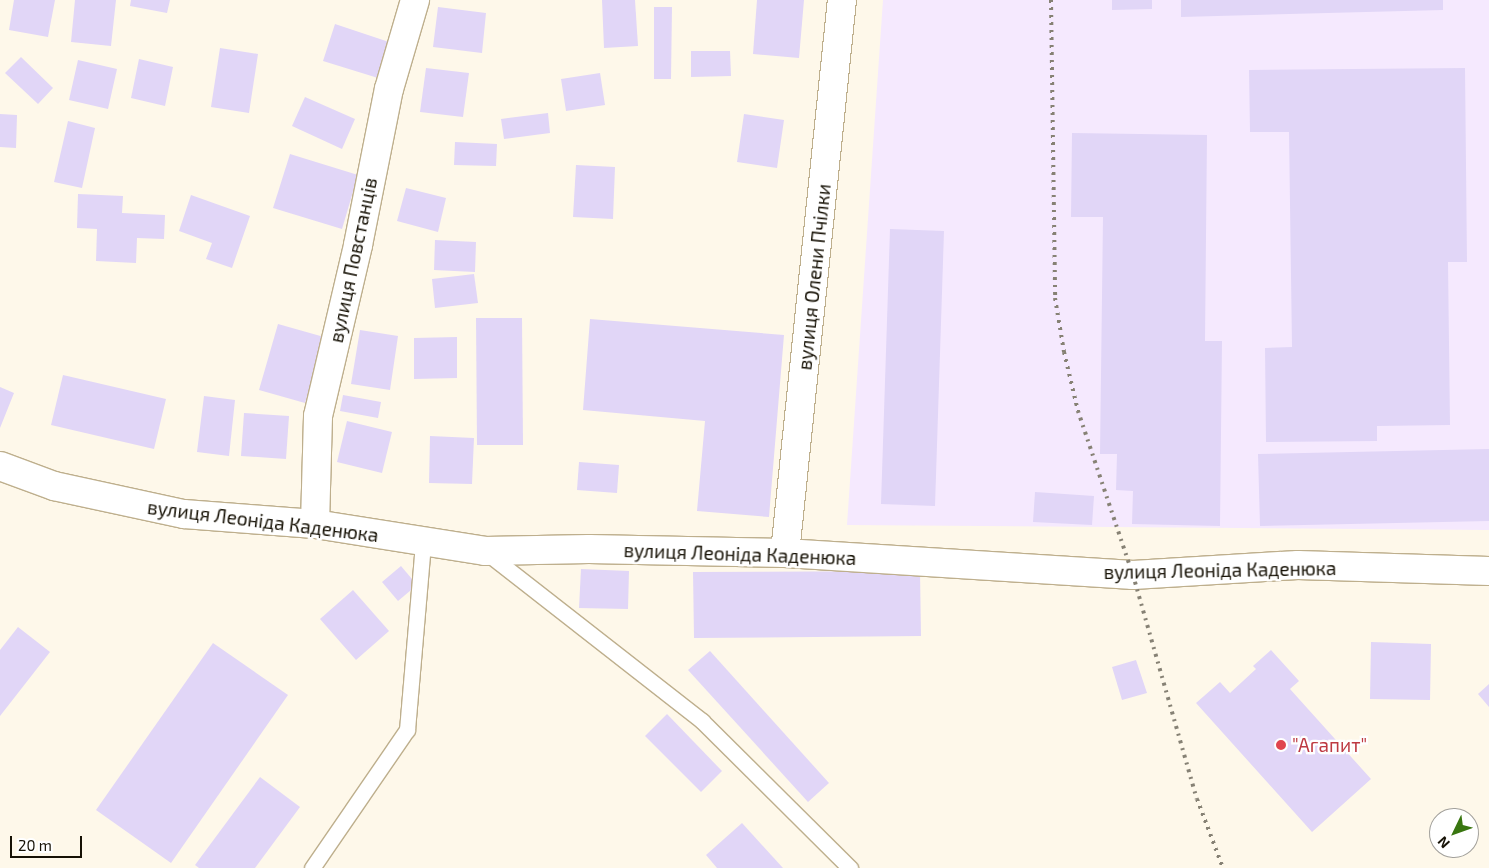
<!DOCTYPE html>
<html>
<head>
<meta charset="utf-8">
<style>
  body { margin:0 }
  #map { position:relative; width:1489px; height:868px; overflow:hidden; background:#fef8ea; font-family:"Exo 2",sans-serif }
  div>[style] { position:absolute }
  .industrial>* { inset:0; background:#f5e9fe }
  .building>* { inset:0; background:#e1d6f7 }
  .roads { filter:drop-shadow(1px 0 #beaf8d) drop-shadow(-1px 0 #beaf8d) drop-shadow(0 1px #beaf8d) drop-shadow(0 -1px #beaf8d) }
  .lane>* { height:15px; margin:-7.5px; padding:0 7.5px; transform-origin:7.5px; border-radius:7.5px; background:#fff }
  .street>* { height:28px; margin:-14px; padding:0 14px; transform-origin:14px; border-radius:14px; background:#fff }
  .secondary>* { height:28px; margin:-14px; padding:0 14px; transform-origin:14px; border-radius:14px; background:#fff }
  .rail>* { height:4px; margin-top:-2px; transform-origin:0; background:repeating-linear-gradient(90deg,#868174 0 2.5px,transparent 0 7.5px) }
  .dots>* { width:14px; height:14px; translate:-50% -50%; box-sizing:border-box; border:2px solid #fff; border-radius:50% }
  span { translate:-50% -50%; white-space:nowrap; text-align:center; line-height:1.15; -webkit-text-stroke:4.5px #fff; paint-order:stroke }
  .street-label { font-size:19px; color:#161105 }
  .health-label { font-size:19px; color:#be3a42 }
  .left { translate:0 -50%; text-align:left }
  .north { position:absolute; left:1429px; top:808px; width:50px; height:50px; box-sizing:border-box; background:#fff; border:1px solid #a2a09b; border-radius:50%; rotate:228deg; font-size:14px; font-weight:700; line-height:20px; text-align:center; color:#161105 }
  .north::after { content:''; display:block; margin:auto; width:18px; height:22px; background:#397610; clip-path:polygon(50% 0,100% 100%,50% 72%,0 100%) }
  .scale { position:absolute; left:10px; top:836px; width:72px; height:22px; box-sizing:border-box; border:2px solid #161105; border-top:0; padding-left:6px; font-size:15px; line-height:18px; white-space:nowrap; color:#161105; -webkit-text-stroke:4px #fff; paint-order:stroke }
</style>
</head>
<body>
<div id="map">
  <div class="industrial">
    <div style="clip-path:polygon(883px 0,1489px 0,1489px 530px,847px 525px)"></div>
  </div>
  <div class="building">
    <div style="clip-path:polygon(14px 0,55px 0,48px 37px,9px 30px)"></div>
    <div style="clip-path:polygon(75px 0,116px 0,111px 46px,71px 42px)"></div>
    <div style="clip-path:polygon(131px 0,170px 0,167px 13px,130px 6px)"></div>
    <div style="clip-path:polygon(602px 0,635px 0,638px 46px,604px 48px)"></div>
    <div style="clip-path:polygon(757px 0,804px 0,799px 58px,753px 54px)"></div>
    <div style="clip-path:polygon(1112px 0,1152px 0,1152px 9px,1112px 10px)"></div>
    <div style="clip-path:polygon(1181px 0,1443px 0,1443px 10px,1181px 17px)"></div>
    <div style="clip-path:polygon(438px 7px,486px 13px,482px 53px,433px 47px)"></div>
    <div style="clip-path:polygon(654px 7px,672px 7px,671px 79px,654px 79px)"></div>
    <div style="clip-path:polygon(335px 24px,389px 42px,378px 78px,323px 61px)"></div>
    <div style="clip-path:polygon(220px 48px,258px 54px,249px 113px,211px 107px)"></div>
    <div style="clip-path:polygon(691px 51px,730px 51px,731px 76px,691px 77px)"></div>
    <div style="clip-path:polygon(21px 57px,53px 88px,38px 104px,5px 73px)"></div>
    <div style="clip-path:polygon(139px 59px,173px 67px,165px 106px,131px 98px)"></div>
    <div style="clip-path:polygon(78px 60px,117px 69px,108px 109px,69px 100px)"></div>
    <div style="clip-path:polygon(426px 68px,469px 73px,463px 117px,420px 112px)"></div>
    <div style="clip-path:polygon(1465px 68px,1467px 262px,1448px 262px,1450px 425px,1377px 426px,1377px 441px,1266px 442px,1265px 348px,1292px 347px,1289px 132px,1250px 132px,1249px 70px)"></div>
    <div style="clip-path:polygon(600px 73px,605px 105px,566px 111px,561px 79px)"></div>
    <div style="clip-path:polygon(305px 97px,355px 119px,342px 149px,292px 126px)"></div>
    <div style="clip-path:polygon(548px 113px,550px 133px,504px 139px,501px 119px)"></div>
    <div style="clip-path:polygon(0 114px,17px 115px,16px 148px,0 147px)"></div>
    <div style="clip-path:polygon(744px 114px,784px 120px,777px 168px,737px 162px)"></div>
    <div style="clip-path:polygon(68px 121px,95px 128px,82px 188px,54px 182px)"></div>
    <div style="clip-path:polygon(1072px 133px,1207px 135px,1205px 341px,1222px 341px,1220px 526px,1132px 524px,1133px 491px,1116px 490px,1117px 454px,1100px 454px,1103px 217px,1071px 217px)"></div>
    <div style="clip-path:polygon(455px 142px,497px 144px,496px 166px,454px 165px)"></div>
    <div style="clip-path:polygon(290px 154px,358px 175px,342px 229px,273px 208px)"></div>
    <div style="clip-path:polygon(576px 165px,615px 167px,613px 219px,573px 217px)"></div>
    <div style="clip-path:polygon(406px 188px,446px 198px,438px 232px,397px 221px)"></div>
    <div style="clip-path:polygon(78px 194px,123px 196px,122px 213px,165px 215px,164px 239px,137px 238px,136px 263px,96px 261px,97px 229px,77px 228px)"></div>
    <div style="clip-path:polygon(191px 195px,250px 216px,232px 268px,206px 259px,212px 243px,179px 231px)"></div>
    <div style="clip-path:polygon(890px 229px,944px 231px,935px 506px,881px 504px)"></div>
    <div style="clip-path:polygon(435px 240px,476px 242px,475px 272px,434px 270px)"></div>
    <div style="clip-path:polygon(474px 274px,478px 303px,435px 308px,432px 279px)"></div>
    <div style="clip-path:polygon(476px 318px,522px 318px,523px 445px,477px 445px)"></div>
    <div style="clip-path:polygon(590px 319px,784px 335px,769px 517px,697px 511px,705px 421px,583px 410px)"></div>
    <div style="clip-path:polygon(278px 324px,324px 337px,305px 403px,259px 390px)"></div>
    <div style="clip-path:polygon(360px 330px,398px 336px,390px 390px,351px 384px)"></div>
    <div style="clip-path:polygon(457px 337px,457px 378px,414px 379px,414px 338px)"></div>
    <div style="clip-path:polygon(63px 375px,166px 399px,154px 449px,51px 425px)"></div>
    <div style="clip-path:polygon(0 387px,14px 393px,0 428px)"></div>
    <div style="clip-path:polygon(343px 395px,381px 402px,378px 418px,340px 411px)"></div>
    <div style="clip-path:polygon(204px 396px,235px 400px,229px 456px,197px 452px)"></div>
    <div style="clip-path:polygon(244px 413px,289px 416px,286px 459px,241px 456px)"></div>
    <div style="clip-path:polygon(347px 421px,392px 432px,382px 473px,337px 462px)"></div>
    <div style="clip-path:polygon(430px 436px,474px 438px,472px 484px,429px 483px)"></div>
    <div style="clip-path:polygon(1489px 449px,1489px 521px,1260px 526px,1258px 454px)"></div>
    <div style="clip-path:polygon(579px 462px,619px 465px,617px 493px,577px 490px)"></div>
    <div style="clip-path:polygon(1035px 492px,1094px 496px,1092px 525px,1033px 522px)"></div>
    <div style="clip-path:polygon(401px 566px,417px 585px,398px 601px,382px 582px)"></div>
    <div style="clip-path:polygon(581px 569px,629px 571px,628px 609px,579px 608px)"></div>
    <div style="clip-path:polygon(920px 571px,921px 636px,694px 638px,693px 572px)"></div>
    <div style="clip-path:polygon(353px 590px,389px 631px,356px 660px,320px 619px)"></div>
    <div style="clip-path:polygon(18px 627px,50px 652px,0 716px,0 650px)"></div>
    <div style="clip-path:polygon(1371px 642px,1431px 644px,1430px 700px,1370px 699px)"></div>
    <div style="clip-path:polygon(213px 643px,288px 695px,171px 863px,96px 810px)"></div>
    <div style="clip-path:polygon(1271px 650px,1299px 681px,1290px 689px,1371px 779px,1312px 832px,1196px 703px,1220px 682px,1230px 693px,1256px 669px,1253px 666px)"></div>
    <div style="clip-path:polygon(710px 651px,829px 783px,808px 802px,688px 670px)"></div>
    <div style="clip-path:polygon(1136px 660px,1147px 693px,1122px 700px,1112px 667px)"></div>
    <div style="clip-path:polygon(1489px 684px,1489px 707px,1478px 694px)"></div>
    <div style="clip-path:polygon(667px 714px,722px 771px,701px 792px,645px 736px)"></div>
    <div style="clip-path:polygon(260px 777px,300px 807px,255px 868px,199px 868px,195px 865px)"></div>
    <div style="clip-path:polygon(742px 823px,783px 868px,717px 868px,706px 855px)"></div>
  </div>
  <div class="roads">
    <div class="lane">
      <div style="left:487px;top:553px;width:273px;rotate:38deg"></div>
      <div style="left:702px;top:721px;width:209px;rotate:44.8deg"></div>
      <div style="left:312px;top:868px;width:168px;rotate:-55.5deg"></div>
      <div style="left:407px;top:730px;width:188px;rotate:-85.1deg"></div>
    </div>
    <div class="street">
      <div style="left:315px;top:524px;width:108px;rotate:-88.4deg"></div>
      <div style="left:318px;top:416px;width:176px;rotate:-76.8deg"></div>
      <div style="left:358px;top:245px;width:159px;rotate:-78.8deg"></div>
      <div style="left:389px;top:89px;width:93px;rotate:-73.7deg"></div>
    </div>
    <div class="secondary">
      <div style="left:0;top:466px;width:58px;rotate:20.3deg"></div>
      <div style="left:54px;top:486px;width:133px;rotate:12.2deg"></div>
      <div style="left:184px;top:514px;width:131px;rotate:4.4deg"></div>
      <div style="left:315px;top:524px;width:172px;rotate:9deg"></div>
      <div style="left:485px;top:551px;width:104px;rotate:-1.1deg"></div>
      <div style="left:589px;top:549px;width:196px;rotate:1.2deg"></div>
      <div style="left:785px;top:553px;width:349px;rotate:3.6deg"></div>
      <div style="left:1133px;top:575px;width:165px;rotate:-3.5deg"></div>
      <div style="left:1298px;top:565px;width:191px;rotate:1.8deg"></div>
      <div style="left:785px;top:553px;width:556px;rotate:-84.12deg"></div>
    </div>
  </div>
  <div class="rail">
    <div style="left:1051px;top:0;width:298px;rotate:89.2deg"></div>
    <div style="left:1055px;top:298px;width:55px;rotate:80.5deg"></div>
    <div style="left:1064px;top:352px;width:61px;rotate:76.7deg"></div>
    <div style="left:1078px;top:411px;width:173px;rotate:71.5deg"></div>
    <div style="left:1133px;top:575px;width:233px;rotate:74.1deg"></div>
    <div style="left:1197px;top:799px;width:74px;rotate:69.4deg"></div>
  </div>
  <div class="dots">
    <div style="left:1281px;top:745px;background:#e0444e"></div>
  </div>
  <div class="street-label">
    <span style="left:353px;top:260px;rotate:-78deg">вулиця Повстанців</span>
    <span style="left:814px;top:277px;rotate:-84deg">вулиця Олени Пчілки</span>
    <span style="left:263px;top:521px;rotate:7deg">вулиця Леоніда Каденюка</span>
    <span style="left:740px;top:554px;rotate:2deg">вулиця Леоніда Каденюка</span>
    <span style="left:1220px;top:570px;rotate:-1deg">вулиця Леоніда Каденюка</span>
  </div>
  <div class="health-label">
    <span class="left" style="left:1292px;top:745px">"Агапит"</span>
  </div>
  <div class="north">N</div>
  <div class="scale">20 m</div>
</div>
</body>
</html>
